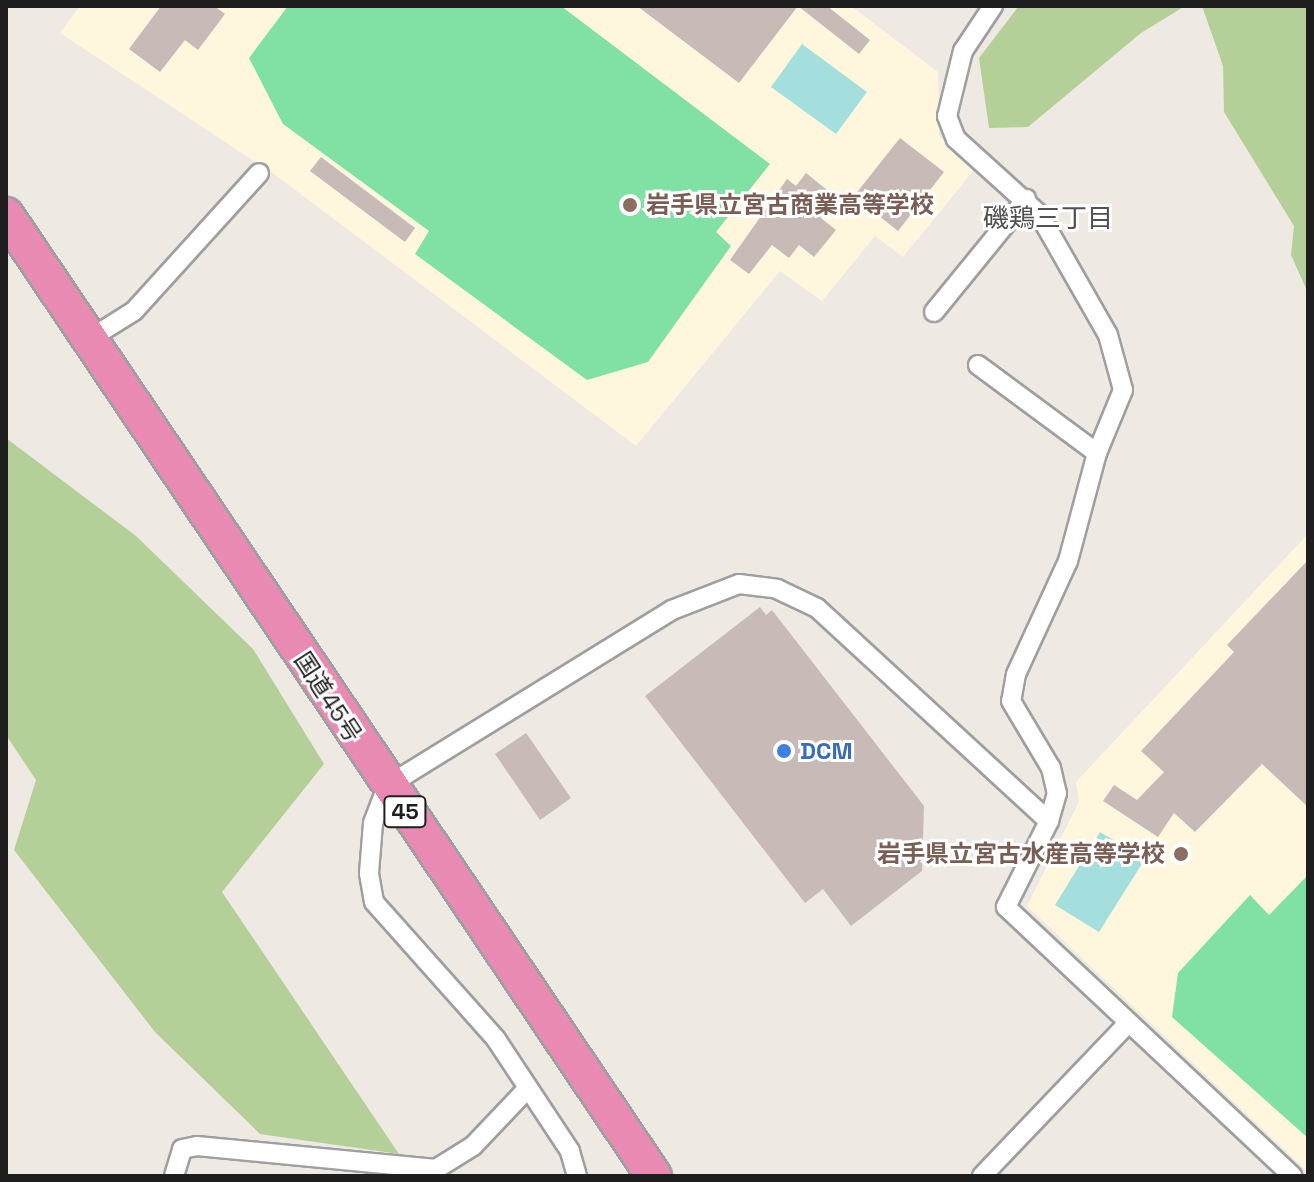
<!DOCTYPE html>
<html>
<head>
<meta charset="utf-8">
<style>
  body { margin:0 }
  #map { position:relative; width:1314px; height:1182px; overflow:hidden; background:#efe9e4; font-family:"Space Grotesk","Noto Sans JP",sans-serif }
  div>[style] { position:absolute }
  .education>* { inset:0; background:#fff7dd }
  .forest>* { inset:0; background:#b5cf98 }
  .pitch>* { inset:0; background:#81e0a4 }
  .water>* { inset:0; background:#a4dedd }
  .building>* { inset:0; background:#c7bab7 }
  .roads { filter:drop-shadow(2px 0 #9f9f9f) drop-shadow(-2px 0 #9f9f9f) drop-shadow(0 2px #9f9f9f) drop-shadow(0 -2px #9f9f9f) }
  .street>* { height:18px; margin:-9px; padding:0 9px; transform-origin:9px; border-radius:9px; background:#fff }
  .highway>* { height:34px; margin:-17px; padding:0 17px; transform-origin:17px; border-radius:17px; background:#e88ab2 }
  .dots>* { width:22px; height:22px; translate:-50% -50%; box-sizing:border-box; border:4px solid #fff; border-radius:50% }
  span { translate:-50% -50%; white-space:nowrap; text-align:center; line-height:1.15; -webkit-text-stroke:6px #fff; paint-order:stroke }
  .shield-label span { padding:2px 6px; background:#fff; border:2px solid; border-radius:6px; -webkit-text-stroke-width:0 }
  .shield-label { font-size:22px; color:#1e1e1e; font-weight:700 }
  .education-label { font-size:24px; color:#785e54; font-weight:700 }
  .left { translate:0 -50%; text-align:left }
  .right { translate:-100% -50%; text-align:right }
  .street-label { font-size:24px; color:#1e1e1e }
  .shop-label { font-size:24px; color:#366cbe; font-weight:700 }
  .neighbourhood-label { font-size:26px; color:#515151 }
  .frame { position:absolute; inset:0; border:8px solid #1e1e1e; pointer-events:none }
</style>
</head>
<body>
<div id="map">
  <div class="education">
    <div style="clip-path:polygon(80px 6px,851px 6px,938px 72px,939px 136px,974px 170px,903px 257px,875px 236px,822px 301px,780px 271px,636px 446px,274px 174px,60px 33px)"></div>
    <div style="clip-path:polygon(1308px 534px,1308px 1172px,1027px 906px,1079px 802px,1076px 782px)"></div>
  </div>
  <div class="forest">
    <div style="clip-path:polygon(1185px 6px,1141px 33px,1028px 127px,989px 128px,979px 58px,1018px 7px)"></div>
    <div style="clip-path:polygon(1202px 6px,1308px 6px,1308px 293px,1291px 255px,1294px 226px,1224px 112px,1223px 66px)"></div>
    <div style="clip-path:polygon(6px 438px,136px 536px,253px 649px,324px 764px,222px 892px,399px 1154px,260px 1134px,155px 1032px,14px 850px,36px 780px,6px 735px)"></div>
  </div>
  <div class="pitch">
    <div style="clip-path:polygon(288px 6px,561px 6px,770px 164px,716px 232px,731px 246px,648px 362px,587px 380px,415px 254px,429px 231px,283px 124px,249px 58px)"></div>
    <div style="clip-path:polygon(1308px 875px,1308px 1138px,1172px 1017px,1178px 973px,1250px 895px,1269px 915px)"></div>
  </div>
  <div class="water">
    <div style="clip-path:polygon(802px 44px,867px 92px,836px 134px,771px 87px)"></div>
    <div style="clip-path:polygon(1100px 832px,1145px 859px,1099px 932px,1055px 905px)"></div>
  </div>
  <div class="building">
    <div style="clip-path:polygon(161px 6px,214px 6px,225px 14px,198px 50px,185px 40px,160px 72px,129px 49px)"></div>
    <div style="clip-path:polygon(637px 6px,827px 6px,870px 40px,859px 54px,798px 6px,739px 83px)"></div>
    <div style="clip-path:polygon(900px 138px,944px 172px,898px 231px,854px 196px)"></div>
    <div style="clip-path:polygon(321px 157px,415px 228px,405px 242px,310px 171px)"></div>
    <div style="clip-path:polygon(806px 173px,837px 198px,821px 218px,836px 230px,814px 257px,799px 245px,789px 258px,772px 245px,749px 274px,730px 260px,787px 179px,796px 186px)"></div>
    <div style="clip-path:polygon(1308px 560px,1308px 807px,1262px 764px,1195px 832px,1174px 813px,1158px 837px,1103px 801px,1114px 785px,1137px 800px,1164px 772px,1141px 751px,1234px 652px,1227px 645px)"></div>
    <div style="clip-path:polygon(760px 607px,766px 615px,772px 610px,924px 806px,922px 871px,851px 926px,823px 889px,805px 903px,645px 696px)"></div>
    <div style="clip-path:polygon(526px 733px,571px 798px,540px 820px,495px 754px)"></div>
  </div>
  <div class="roads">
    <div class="street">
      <div style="left:993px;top:6px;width:54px;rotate:123.7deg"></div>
      <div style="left:963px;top:51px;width:67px;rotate:103.8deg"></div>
      <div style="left:947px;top:116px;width:25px;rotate:69deg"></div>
      <div style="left:956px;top:139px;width:112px;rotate:42.1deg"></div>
      <div style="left:1039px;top:214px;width:139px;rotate:60.3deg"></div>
      <div style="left:1108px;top:335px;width:57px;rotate:74.7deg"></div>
      <div style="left:1123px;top:390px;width:68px;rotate:112.4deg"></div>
      <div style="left:1097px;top:453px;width:112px;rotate:105deg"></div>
      <div style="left:1068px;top:561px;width:124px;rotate:114.7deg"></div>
      <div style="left:1016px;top:674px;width:27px;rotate:100deg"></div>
      <div style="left:1011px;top:701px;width:78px;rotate:59.2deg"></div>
      <div style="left:1051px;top:768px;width:26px;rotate:77deg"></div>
      <div style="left:1057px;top:793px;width:29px;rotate:106deg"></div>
      <div style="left:934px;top:312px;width:146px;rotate:-50.8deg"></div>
      <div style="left:91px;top:338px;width:51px;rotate:-32.1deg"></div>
      <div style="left:134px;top:311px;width:186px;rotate:-47.8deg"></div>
      <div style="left:978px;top:365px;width:148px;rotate:36.5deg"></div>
      <div style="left:174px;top:1176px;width:28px;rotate:-73deg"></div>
      <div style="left:182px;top:1149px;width:15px;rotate:-11deg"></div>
      <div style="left:197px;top:1146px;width:240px;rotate:5.5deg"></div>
      <div style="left:436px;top:1169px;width:44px;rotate:-31.9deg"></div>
      <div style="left:473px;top:1146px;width:80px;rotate:-46.5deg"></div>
      <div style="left:577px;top:1176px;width:26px;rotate:-106deg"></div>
      <div style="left:570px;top:1151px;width:134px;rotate:-123.5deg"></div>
      <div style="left:496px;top:1039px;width:183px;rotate:-131.7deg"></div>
      <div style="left:374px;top:902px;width:29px;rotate:-100deg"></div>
      <div style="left:369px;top:873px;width:50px;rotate:-85.4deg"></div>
      <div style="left:373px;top:823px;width:40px;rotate:-69deg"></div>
      <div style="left:387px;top:786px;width:335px;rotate:-31.7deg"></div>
      <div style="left:672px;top:610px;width:72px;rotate:-21.2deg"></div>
      <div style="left:739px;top:584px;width:38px;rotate:7deg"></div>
      <div style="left:777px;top:589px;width:44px;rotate:25.4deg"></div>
      <div style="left:817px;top:608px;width:315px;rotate:42.6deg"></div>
      <div style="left:1049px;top:821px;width:96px;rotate:116.6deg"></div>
      <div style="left:1006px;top:907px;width:393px;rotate:43.2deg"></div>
      <div style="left:982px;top:1176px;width:211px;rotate:-46.3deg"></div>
    </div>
    <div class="highway">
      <div style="left:6px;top:215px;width:1159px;rotate:56.01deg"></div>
    </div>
  </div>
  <div class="dots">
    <div style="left:630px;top:205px;background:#8d6e63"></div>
    <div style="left:784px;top:751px;background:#3f7fe0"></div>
    <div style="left:1181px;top:854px;background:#8d6e63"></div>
  </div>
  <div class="shield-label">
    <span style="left:405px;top:812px">45</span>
  </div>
  <div class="education-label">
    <span class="left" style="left:646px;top:205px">岩手県立宮古商業高等学校</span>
    <span class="right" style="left:1165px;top:854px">岩手県立宮古水産高等学校</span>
  </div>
  <div class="street-label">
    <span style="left:328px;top:697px;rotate:57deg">国道45号</span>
  </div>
  <div class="shop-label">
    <span class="left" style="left:800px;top:751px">DCM</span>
  </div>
  <div class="neighbourhood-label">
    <span style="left:1048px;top:219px">磯鶏三丁目</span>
  </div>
  <div class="frame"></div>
</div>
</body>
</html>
